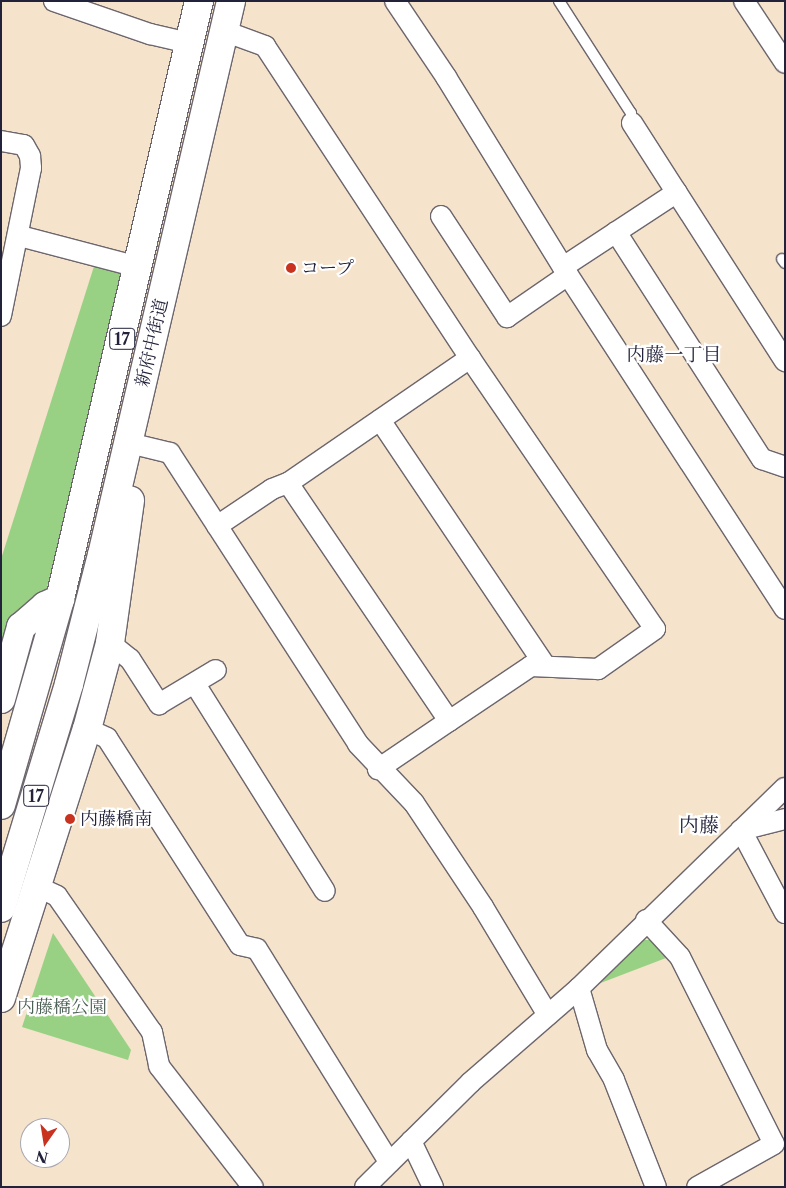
<!DOCTYPE html>
<html>
<head>
<meta charset="utf-8">
<style>
  body { margin:0 }
  #map { position:relative; width:786px; height:1188px; overflow:hidden; background:#f6e3cb; font-family:"Libre Caslon Text","Noto Serif JP",serif }
  div>[style] { position:absolute }
  .green>* { inset:0; background:#99d184 }
  .roads { filter:drop-shadow(1px 0 #6c666d) drop-shadow(-1px 0 #6c666d) drop-shadow(0 1px #6c666d) drop-shadow(0 -1px #6c666d) }
  .service>* { height:10px; margin:-5px; padding:0 5px; transform-origin:5px; border-radius:5px; background:#fff }
  .minor>* { height:20px; margin:-10px; padding:0 10px; transform-origin:10px; border-radius:10px; background:#fff }
  .primary>* { height:28px; margin:-14px; padding:0 14px; transform-origin:14px; border-radius:14px; background:#fff }
  .dots>* { width:14px; height:14px; translate:-50% -50%; box-sizing:border-box; border:2px solid #fff; border-radius:50% }
  span { translate:-50% -50%; white-space:nowrap; text-align:center; line-height:1.15; -webkit-text-stroke:4.5px #fff; paint-order:stroke }
  .shield-label span { padding:1px 4px; background:#fff; border:1px solid; border-radius:4px; -webkit-text-stroke-width:0 }
  .shield-label { font-size:16px; color:#22223b; font-weight:700 }
  .poi-label { font-size:18px; color:#22223b }
  .left { translate:0 -50%; text-align:left }
  .street-label { font-size:18px; color:#22223b }
  .park-label { font-size:18px; color:#4c5f55 }
  .neighbourhood-label { font-size:19px; color:#22223b }
  .quarter-label { font-size:20px; color:#22223b }
  .frame { position:absolute; inset:0; border:2px solid #22223b; pointer-events:none }
  .north { position:absolute; left:20px; top:1118px; width:50px; height:50px; box-sizing:border-box; background:#fff; border:1px solid #a7a7b1; border-radius:50%; rotate:193deg; font-size:14px; font-weight:700; line-height:20px; text-align:center; color:#22223b }
  .north::after { content:''; display:block; margin:auto; width:18px; height:22px; background:#c8321e; clip-path:polygon(50% 0,100% 100%,50% 72%,0 100%) }
</style>
</head>
<body>
<div id="map">
  <div class="green">
    <div style="clip-path:polygon(96px 260px,129px 269px,34px 638px,1px 681px,1px 559px)"></div>
    <div style="clip-path:polygon(53px 933px,131px 1050px,128px 1060px,22px 1027px)"></div>
    <div style="clip-path:polygon(643px 940px,650px 940px,666px 958px,598px 984px)"></div>
  </div>
  <div class="roads">
    <div class="service">
      <div style="left:559px;top:1px;width:133px;rotate:57.3deg"></div>
      <div style="left:631px;top:113px;width:10px;rotate:84deg"></div>
      <div style="left:782px;top:259px;width:5px;rotate:53deg"></div>
    </div>
    <div class="minor">
      <div style="left:54px;top:1px;width:102px;rotate:19deg"></div>
      <div style="left:150px;top:34px;width:40px;rotate:13deg"></div>
      <div style="left:395px;top:1px;width:92px;rotate:56.1deg"></div>
      <div style="left:446px;top:77px;width:233px;rotate:58.4deg"></div>
      <div style="left:568px;top:275px;width:398px;rotate:57deg"></div>
      <div style="left:744px;top:1px;width:74px;rotate:56.5deg"></div>
      <div style="left:224px;top:31px;width:44px;rotate:20.1deg"></div>
      <div style="left:265px;top:46px;width:373px;rotate:56.7deg"></div>
      <div style="left:470px;top:358px;width:328px;rotate:55.7deg"></div>
      <div style="left:655px;top:629px;width:70px;rotate:144.9deg"></div>
      <div style="left:598px;top:669px;width:67px;rotate:-177.4deg"></div>
      <div style="left:531px;top:666px;width:99px;rotate:146.1deg"></div>
      <div style="left:632px;top:123px;width:283px;rotate:57.3deg"></div>
      <div style="left:1px;top:141px;width:23px;rotate:10deg"></div>
      <div style="left:24px;top:145px;width:13px;rotate:61deg"></div>
      <div style="left:30px;top:156px;width:12px;rotate:85deg"></div>
      <div style="left:31px;top:168px;width:151px;rotate:101.5deg"></div>
      <div style="left:441px;top:216px;width:121px;rotate:56.8deg"></div>
      <div style="left:507px;top:317px;width:74px;rotate:-34.5deg"></div>
      <div style="left:616px;top:232px;width:270px;rotate:57.3deg"></div>
      <div style="left:762px;top:459px;width:24px;rotate:19deg"></div>
      <div style="left:20px;top:236px;width:122px;rotate:14.7deg"></div>
      <div style="left:563px;top:267px;width:136px;rotate:-33.3deg"></div>
      <div style="left:380px;top:420px;width:296px;rotate:56.1deg"></div>
      <div style="left:129px;top:443px;width:42px;rotate:13.7deg"></div>
      <div style="left:170px;top:453px;width:346px;rotate:57.1deg"></div>
      <div style="left:358px;top:744px;width:81px;rotate:46.5deg"></div>
      <div style="left:414px;top:803px;width:125px;rotate:56.4deg"></div>
      <div style="left:483px;top:907px;width:126px;rotate:59deg"></div>
      <div style="left:288px;top:483px;width:287px;rotate:55.9deg"></div>
      <div style="left:449px;top:721px;width:86px;rotate:145.9deg"></div>
      <div style="left:217px;top:526px;width:66px;rotate:-33.9deg"></div>
      <div style="left:272px;top:489px;width:17px;rotate:-21deg"></div>
      <div style="left:288px;top:483px;width:221px;rotate:-34.5deg"></div>
      <div style="left:110px;top:643px;width:26px;rotate:39deg"></div>
      <div style="left:130px;top:659px;width:54px;rotate:57.2deg"></div>
      <div style="left:159px;top:704px;width:66px;rotate:-30.8deg"></div>
      <div style="left:195px;top:684px;width:244px;rotate:57.9deg"></div>
      <div style="left:87px;top:729px;width:22px;rotate:24deg"></div>
      <div style="left:107px;top:738px;width:246px;rotate:57.3deg"></div>
      <div style="left:240px;top:945px;width:17px;rotate:13deg"></div>
      <div style="left:257px;top:949px;width:251px;rotate:58.2deg"></div>
      <div style="left:741px;top:830px;width:94px;rotate:62.1deg"></div>
      <div style="left:741px;top:830px;width:45px;rotate:-14deg"></div>
      <div style="left:38px;top:887px;width:21px;rotate:25deg"></div>
      <div style="left:57px;top:896px;width:166px;rotate:55.1deg"></div>
      <div style="left:152px;top:1032px;width:35px;rotate:78deg"></div>
      <div style="left:159px;top:1066px;width:153px;rotate:52.2deg"></div>
      <div style="left:646px;top:920px;width:50px;rotate:47.4deg"></div>
      <div style="left:680px;top:957px;width:209px;rotate:63.3deg"></div>
      <div style="left:774px;top:1144px;width:88px;rotate:150.8deg"></div>
      <div style="left:579px;top:988px;width:65px;rotate:73.8deg"></div>
      <div style="left:597px;top:1050px;width:34px;rotate:60deg"></div>
      <div style="left:614px;top:1080px;width:115px;rotate:68.6deg"></div>
      <div style="left:411px;top:1141px;width:51px;rotate:64.4deg"></div>
      <div style="left:365px;top:1187px;width:149px;rotate:-44.7deg"></div>
      <div style="left:471px;top:1082px;width:143px;rotate:-41deg"></div>
      <div style="left:579px;top:988px;width:287px;rotate:-44.2deg"></div>
    </div>
    <div class="primary">
      <div style="left:1px;top:699px;width:75px;rotate:-74.5deg"></div>
      <div style="left:21px;top:627px;width:32px;rotate:-41deg"></div>
      <div style="left:45px;top:606px;width:17px;rotate:-25deg"></div>
      <div style="left:1px;top:805px;width:214px;rotate:-74deg"></div>
      <div style="left:60px;top:599px;width:614px;rotate:-76.91deg"></div>
      <div style="left:1px;top:908px;width:234px;rotate:-73.1deg"></div>
      <div style="left:69px;top:684px;width:133px;rotate:-75.7deg"></div>
      <div style="left:102px;top:555px;width:569px;rotate:-76.89deg"></div>
      <div style="left:1px;top:998px;width:282px;rotate:-72.3deg"></div>
      <div style="left:87px;top:729px;width:89px;rotate:-75deg"></div>
      <div style="left:110px;top:643px;width:144px;rotate:-82deg"></div>
    </div>
  </div>
  <div class="dots">
    <div style="left:291px;top:268px;background:#c8321e"></div>
    <div style="left:70px;top:819px;background:#c8321e"></div>
  </div>
  <div class="shield-label">
    <span style="left:122px;top:339px">17</span>
    <span style="left:36px;top:796px">17</span>
  </div>
  <div class="poi-label">
    <span class="left" style="left:301px;top:268px">コープ</span>
    <span class="left" style="left:80px;top:819px">内藤橋南</span>
  </div>
  <div class="street-label">
    <span style="left:152px;top:343px;rotate:-77deg">新府中街道</span>
  </div>
  <div class="park-label">
    <span style="left:62px;top:1007px">内藤橋公園</span>
  </div>
  <div class="neighbourhood-label">
    <span style="left:674px;top:355px">内藤一丁目</span>
  </div>
  <div class="quarter-label">
    <span style="left:699px;top:825px">内藤</span>
  </div>
  <div class="frame"></div>
  <div class="north">N</div>
</div>
</body>
</html>
